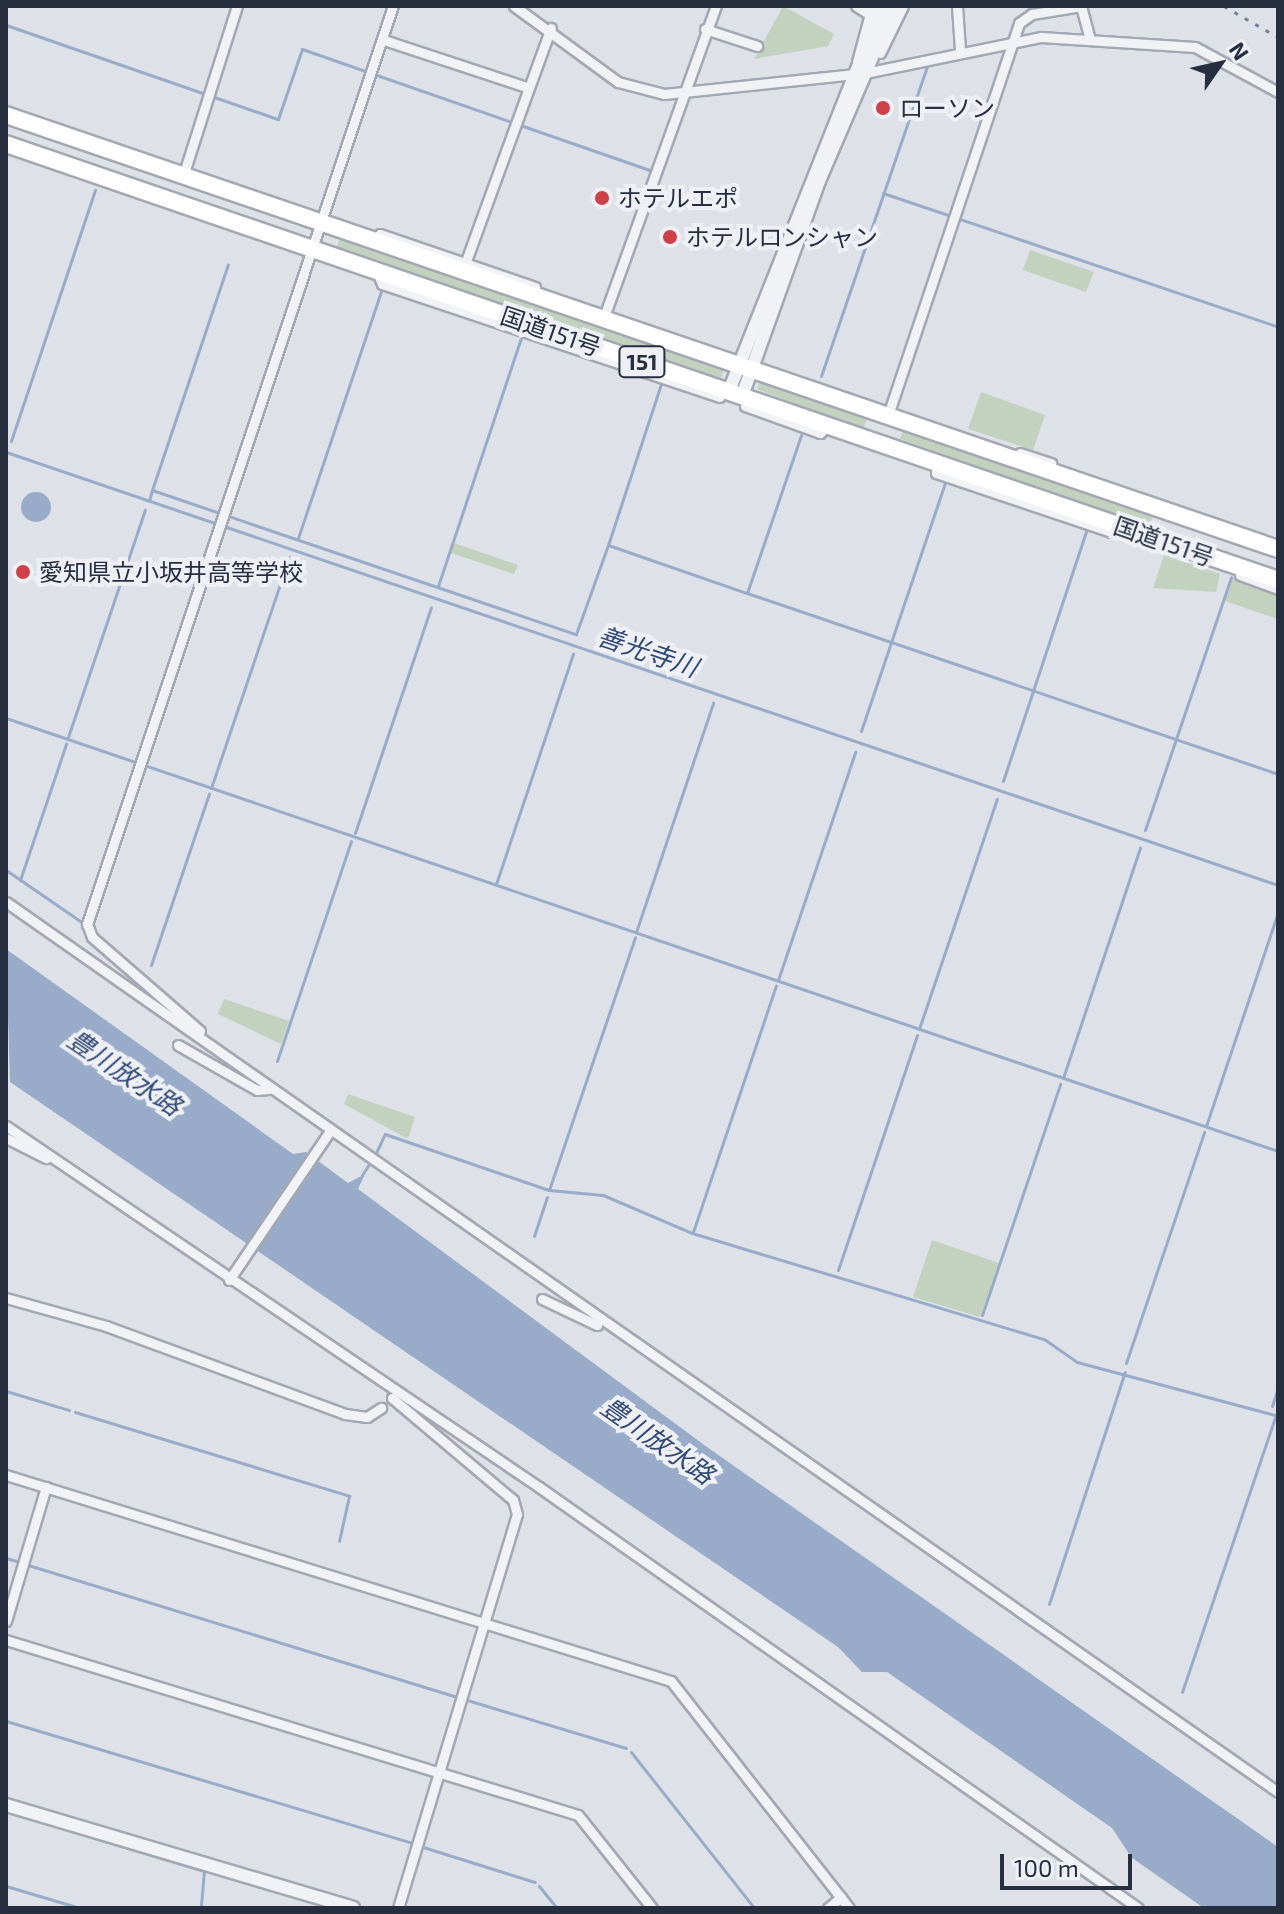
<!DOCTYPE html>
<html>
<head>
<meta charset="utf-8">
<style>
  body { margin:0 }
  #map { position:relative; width:1284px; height:1914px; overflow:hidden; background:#dee1e8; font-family:"Exo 2","Noto Sans JP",sans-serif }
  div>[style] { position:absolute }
  .green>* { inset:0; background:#c2d2bf }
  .water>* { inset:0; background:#98acc9 }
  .round { border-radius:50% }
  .stream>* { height:3px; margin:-1.5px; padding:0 1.5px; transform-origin:1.5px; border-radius:1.5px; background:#98acc9 }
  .roads { filter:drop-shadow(2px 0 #a3a8b2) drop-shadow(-2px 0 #a3a8b2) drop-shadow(0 2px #a3a8b2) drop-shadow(0 -2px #a3a8b2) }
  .minor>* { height:9px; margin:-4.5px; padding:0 4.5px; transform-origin:4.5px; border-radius:4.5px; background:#f1f2f6 }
  .tertiary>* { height:12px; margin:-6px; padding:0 6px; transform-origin:6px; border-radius:6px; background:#f1f2f6 }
  .trunk>* { height:16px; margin:-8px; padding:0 8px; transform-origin:8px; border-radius:8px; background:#fff }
  .rail>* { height:3px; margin-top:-1.5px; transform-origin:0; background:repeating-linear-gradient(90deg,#777f92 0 4px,transparent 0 12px) }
  .dots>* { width:22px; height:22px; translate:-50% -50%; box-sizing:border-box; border:4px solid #eef0f6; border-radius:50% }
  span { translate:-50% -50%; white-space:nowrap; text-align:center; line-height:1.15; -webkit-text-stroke:8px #eef0f6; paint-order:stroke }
  .shield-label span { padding:2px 6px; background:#eef0f6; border:2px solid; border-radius:6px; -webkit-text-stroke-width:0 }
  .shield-label { font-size:22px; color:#272e3f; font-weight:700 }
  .poi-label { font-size:24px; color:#272e3f }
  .left { translate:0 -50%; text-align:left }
  .street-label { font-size:24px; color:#272e3f }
  .water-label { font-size:26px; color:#314974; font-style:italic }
  .frame { position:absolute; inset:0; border:8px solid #272e3f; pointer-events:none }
  .north { position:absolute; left:1180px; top:24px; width:80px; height:80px; -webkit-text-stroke:6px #eef0f6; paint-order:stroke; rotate:56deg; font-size:22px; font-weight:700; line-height:32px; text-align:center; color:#272e3f }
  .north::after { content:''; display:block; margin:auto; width:28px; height:36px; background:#272e3f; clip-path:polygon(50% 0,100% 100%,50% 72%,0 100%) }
  .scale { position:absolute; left:1000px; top:1854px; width:132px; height:36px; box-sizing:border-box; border:4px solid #272e3f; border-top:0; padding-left:10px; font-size:24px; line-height:28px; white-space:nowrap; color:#272e3f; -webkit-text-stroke:6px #eef0f6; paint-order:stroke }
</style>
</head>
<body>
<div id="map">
  <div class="green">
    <div style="clip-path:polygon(783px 6px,834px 34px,828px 46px,754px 59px)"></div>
    <div style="clip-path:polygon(341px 234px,725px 366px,720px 381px,337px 247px)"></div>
    <div style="clip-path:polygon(1030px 250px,1094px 272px,1086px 292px,1023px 270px)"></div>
    <div style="clip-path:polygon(761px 378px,867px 418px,863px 430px,757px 389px)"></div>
    <div style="clip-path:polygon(981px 392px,1045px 415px,1033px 450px,968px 429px)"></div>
    <div style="clip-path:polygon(905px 426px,1153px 515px,1149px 527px,900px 439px)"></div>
    <div style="clip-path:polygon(454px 543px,518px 565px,514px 574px,451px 553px)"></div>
    <div style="clip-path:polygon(1164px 555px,1220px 574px,1216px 592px,1153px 588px)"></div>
    <div style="clip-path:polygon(1233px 578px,1278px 594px,1278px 619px,1225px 601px)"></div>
    <div style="clip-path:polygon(224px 999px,289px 1021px,281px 1044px,218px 1014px)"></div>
    <div style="clip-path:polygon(348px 1094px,415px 1117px,408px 1139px,344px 1104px)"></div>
    <div style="clip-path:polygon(932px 1240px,999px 1263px,980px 1317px,913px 1297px)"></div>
  </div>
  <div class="water">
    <div class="round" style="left:21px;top:492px;width:30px;height:30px"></div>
    <div style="clip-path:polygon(6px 949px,293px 1154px,306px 1152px,348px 1183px,365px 1174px,358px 1189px,707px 1447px,1278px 1847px,1278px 1908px,1204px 1908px,1132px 1858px,1112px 1828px,887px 1672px,862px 1672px,838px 1647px,10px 1082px)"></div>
  </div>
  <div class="stream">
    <div style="left:6px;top:25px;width:288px;rotate:19.1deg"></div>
    <div style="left:278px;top:119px;width:74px;rotate:-71.1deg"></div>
    <div style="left:302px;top:49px;width:368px;rotate:19.2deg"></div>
    <div style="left:883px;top:193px;width:417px;rotate:18.7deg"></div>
    <div style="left:821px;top:376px;width:331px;rotate:-71.1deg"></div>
    <div style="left:11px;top:441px;width:265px;rotate:-71.5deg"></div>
    <div style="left:6px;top:452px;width:1344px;rotate:18.8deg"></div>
    <div style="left:152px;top:490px;width:238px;rotate:-71.4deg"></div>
    <div style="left:149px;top:501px;width:11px;rotate:-75deg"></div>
    <div style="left:152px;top:490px;width:448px;rotate:18.8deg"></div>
    <div style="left:576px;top:634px;width:95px;rotate:-70.2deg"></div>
    <div style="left:608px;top:545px;width:147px;rotate:19.1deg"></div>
    <div style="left:747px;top:593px;width:167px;rotate:-71.1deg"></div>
    <div style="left:298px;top:538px;width:263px;rotate:-71.4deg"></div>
    <div style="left:608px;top:545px;width:169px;rotate:-71.8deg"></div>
    <div style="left:438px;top:586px;width:262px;rotate:-71.5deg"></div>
    <div style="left:747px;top:593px;width:561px;rotate:18.82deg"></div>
    <div style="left:6px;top:718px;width:1344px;rotate:18.8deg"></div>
    <div style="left:861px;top:731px;width:265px;rotate:-71.3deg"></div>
    <div style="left:68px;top:737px;width:240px;rotate:-71.3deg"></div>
    <div style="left:1003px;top:781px;width:269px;rotate:-71.6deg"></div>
    <div style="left:211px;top:788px;width:244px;rotate:-71.3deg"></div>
    <div style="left:1145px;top:830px;width:267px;rotate:-71.2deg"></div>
    <div style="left:355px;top:833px;width:238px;rotate:-71.4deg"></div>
    <div style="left:6px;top:870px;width:90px;rotate:34.6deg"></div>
    <div style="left:20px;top:880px;width:144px;rotate:-71.3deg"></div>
    <div style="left:496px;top:884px;width:243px;rotate:-71.5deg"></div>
    <div style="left:636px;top:932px;width:242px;rotate:-71.4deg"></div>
    <div style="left:151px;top:965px;width:181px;rotate:-71.3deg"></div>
    <div style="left:778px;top:980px;width:241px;rotate:-71.3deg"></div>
    <div style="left:919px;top:1029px;width:243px;rotate:-71.3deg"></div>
    <div style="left:277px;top:1061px;width:232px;rotate:-71.4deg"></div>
    <div style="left:1063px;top:1078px;width:243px;rotate:-71.5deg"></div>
    <div style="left:1206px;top:1126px;width:226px;rotate:-71.4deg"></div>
    <div style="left:375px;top:1155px;width:23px;rotate:-65deg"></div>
    <div style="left:385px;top:1134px;width:173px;rotate:18.9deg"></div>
    <div style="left:549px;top:1190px;width:54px;rotate:5.3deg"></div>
    <div style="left:603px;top:1195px;width:97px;rotate:23.1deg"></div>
    <div style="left:692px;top:1233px;width:368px;rotate:16.8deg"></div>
    <div style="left:1044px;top:1339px;width:40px;rotate:34.9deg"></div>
    <div style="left:1077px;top:1362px;width:208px;rotate:15deg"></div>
    <div style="left:362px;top:1175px;width:17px;rotate:-57deg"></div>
    <div style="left:549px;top:1190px;width:267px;rotate:-71.2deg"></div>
    <div style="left:693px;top:1232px;width:260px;rotate:-71.4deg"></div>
    <div style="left:534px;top:1236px;width:41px;rotate:-71.6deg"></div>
    <div style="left:838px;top:1270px;width:248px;rotate:-71.4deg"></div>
    <div style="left:982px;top:1315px;width:244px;rotate:-71.3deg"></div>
    <div style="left:1126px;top:1363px;width:244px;rotate:-71.3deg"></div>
    <div style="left:6px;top:1391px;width:66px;rotate:16.8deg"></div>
    <div style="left:1272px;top:1406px;width:19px;rotate:-72deg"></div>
    <div style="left:75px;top:1412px;width:287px;rotate:17deg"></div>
    <div style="left:349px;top:1496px;width:46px;rotate:102.5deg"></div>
    <div style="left:6px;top:1558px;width:18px;rotate:16deg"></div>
    <div style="left:28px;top:1565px;width:448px;rotate:17.1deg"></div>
    <div style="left:1049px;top:1604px;width:244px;rotate:-71.9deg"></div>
    <div style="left:1182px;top:1692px;width:293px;rotate:-71.3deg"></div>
    <div style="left:467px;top:1700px;width:166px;rotate:16.8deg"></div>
    <div style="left:6px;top:1721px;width:424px;rotate:16.7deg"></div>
    <div style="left:631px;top:1752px;width:199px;rotate:51.7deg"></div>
    <div style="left:75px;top:1832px;width:135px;rotate:16.8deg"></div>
    <div style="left:204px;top:1871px;width:37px;rotate:95deg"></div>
    <div style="left:423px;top:1847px;width:117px;rotate:17.4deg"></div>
    <div style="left:6px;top:1886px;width:77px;rotate:16.6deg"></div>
    <div style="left:539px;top:1886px;width:28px;rotate:51deg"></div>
  </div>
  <div class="roads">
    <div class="minor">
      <div style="left:514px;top:6px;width:129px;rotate:36.2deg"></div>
      <div style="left:618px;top:82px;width:48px;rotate:14.6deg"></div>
      <div style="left:664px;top:94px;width:202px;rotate:-6deg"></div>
      <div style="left:865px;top:73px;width:180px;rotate:-11.6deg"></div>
      <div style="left:1041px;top:37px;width:154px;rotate:3.7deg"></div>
      <div style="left:1195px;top:47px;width:94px;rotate:28.5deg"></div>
      <div style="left:856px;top:6px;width:15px;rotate:32deg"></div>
      <div style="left:957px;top:6px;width:44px;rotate:86.1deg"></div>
      <div style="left:1081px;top:6px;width:34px;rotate:75deg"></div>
      <div style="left:705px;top:29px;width:55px;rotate:18.1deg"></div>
      <div style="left:384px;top:40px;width:150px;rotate:18.3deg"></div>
      <div style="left:880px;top:53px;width:52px;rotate:-63.9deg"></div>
      <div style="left:857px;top:62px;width:58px;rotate:-75deg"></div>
      <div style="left:183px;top:176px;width:178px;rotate:-72.4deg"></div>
      <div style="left:373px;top:240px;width:9px;rotate:-41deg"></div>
      <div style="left:380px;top:234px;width:164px;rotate:18.9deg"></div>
      <div style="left:466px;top:261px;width:248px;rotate:-70deg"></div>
      <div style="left:377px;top:272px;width:13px;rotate:67deg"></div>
      <div style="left:382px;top:284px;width:356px;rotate:18.5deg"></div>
      <div style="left:605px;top:314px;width:327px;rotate:-70.2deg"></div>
      <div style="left:745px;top:406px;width:80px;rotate:19.8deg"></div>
      <div style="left:820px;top:433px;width:13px;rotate:-42deg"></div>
      <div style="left:887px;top:418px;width:416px;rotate:-71.5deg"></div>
      <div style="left:1019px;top:23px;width:16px;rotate:-35deg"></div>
      <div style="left:1032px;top:14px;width:50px;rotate:-9.3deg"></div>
      <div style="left:1020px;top:453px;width:33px;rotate:18deg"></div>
      <div style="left:937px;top:463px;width:10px;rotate:96deg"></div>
      <div style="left:936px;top:473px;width:185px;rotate:18.6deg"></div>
      <div style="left:1111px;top:532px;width:9px;rotate:-41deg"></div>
      <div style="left:1240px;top:575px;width:40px;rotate:20.2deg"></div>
      <div style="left:6px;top:902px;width:1552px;rotate:34.98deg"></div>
      <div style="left:200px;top:1031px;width:143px;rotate:-139deg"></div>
      <div style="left:92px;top:937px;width:14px;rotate:-111deg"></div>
      <div style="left:87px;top:924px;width:968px;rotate:-71.57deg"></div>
      <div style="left:178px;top:1045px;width:91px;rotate:29.7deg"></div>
      <div style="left:257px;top:1090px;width:12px;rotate:-5deg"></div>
      <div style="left:6px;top:1126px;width:644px;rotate:34.11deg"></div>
      <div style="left:539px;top:1487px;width:732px;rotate:35.1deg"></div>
      <div style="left:6px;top:1138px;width:45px;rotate:26.6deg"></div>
      <div style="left:229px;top:1280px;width:180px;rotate:-55.9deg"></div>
      <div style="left:6px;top:1298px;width:104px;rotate:15.6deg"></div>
      <div style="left:106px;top:1326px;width:255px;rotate:20.2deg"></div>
      <div style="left:345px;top:1414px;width:22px;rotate:8deg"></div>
      <div style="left:367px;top:1417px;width:17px;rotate:-33deg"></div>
      <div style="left:542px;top:1299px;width:61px;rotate:25.3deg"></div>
      <div style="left:392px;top:1398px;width:158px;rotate:40.1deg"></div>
      <div style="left:513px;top:1500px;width:15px;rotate:74deg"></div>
      <div style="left:517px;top:1514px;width:412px;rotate:106.8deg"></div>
      <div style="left:6px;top:1475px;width:696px;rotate:17.21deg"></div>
      <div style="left:671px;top:1681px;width:288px;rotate:51.9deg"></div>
      <div style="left:6px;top:1621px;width:140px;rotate:-73.4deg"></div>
      <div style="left:6px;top:1640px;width:598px;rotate:17.01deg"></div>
      <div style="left:578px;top:1815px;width:119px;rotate:51.5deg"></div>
      <div style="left:828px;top:1908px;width:17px;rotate:-40deg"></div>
    </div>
    <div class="tertiary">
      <div style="left:729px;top:391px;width:414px;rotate:-68.3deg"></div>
      <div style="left:742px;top:396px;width:228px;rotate:-70.3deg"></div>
      <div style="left:819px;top:181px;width:190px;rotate:-66.8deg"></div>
      <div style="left:6px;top:1805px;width:362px;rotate:16.5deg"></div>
    </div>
    <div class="trunk">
      <div style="left:6px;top:115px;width:1344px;rotate:18.84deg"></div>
      <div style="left:6px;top:144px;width:1345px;rotate:18.92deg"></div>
    </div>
  </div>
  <div class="rail">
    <div style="left:1224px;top:6px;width:62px;rotate:29.9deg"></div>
  </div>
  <div class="dots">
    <div style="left:883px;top:108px;background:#d04049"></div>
    <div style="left:602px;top:198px;background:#d04049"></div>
    <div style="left:670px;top:237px;background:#d04049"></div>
    <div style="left:23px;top:572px;background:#d04049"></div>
  </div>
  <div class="shield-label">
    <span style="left:642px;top:362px">151</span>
  </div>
  <div class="poi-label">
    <span class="left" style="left:899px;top:108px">ローソン</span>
    <span class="left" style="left:618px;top:198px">ホテルエポ</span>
    <span class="left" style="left:686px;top:237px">ホテルロンシャン</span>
    <span class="left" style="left:39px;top:572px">愛知県立小坂井高等学校</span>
  </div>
  <div class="street-label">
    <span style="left:551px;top:331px;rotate:19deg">国道151号</span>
    <span style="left:1164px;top:541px;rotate:19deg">国道151号</span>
  </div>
  <div class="water-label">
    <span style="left:648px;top:651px;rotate:19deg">善光寺川</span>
    <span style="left:125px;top:1072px;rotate:34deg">豊川放水路</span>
    <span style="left:658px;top:1440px;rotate:35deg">豊川放水路</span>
  </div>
  <div class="frame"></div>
  <div class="north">N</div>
  <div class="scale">100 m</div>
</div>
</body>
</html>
